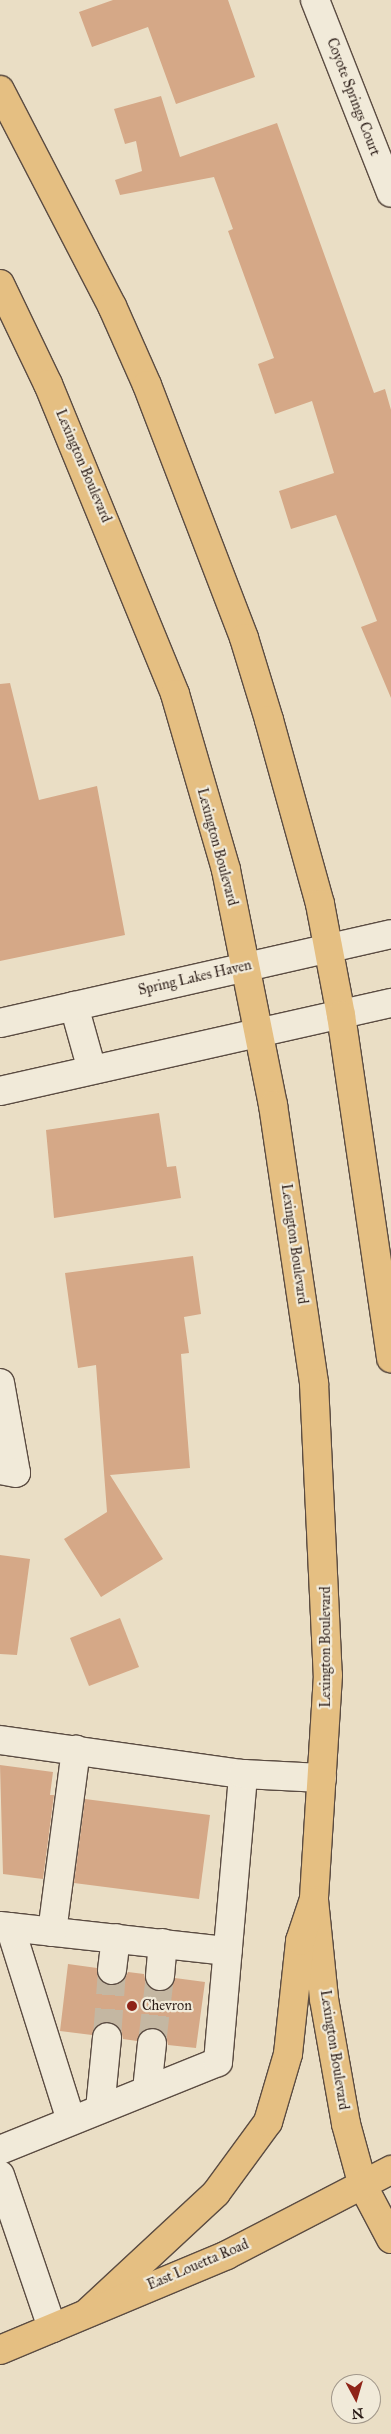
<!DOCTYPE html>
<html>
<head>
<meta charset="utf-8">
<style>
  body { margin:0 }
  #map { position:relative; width:391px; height:2434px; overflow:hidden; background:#eadec5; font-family:"IM FELL Great Primer",serif }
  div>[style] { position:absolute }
  .building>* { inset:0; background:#d5a887 }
  .minor-tunnel>* { height:28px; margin-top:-14px; transform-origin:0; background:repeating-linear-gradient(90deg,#c4b7a2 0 28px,transparent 0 42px) }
  .roads { filter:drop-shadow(1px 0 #5b4c42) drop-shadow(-1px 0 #5b4c42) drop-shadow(0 1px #5b4c42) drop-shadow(0 -1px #5b4c42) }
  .minor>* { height:28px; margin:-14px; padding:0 14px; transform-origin:14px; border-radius:14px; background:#f1ead9 }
  .major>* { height:28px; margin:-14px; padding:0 14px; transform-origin:14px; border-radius:14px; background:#e5bf82 }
  .dots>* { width:14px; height:14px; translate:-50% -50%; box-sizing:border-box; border:2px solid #f1ead9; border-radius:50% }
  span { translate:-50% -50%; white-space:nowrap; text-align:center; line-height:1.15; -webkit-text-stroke:4.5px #f1ead9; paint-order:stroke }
  .street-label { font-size:14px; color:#2b1c17 }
  .poi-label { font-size:14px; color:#2b1c17 }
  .left { translate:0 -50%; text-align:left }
  .north { position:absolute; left:331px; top:2374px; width:50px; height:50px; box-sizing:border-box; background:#f1ead9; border:1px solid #a2988b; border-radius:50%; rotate:174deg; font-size:14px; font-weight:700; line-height:20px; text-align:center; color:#2b1c17 }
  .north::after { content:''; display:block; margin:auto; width:18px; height:22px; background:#8f2418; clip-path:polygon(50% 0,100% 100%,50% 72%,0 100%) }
</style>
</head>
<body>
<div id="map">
  <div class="building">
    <div style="clip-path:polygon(113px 0,228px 0,255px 77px,176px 104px,148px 27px,92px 47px,79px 12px)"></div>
    <div style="clip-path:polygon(161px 96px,180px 157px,277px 123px,374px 393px,385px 389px,391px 410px,391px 698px,361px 627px,377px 621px,336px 515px,291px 529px,279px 491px,334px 473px,312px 401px,275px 414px,258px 364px,274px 358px,228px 231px,233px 229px,214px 177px,120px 195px,115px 180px,142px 171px,136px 141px,125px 144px,114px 109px)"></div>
    <div style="clip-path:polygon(10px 683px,39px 800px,97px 786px,125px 935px,0 961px,0 684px)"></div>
    <div style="clip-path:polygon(159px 1113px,167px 1167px,176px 1166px,181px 1198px,54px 1218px,46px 1130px)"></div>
    <div style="clip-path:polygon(193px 1256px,201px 1314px,184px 1317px,189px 1353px,181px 1354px,190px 1468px,110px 1475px,163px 1559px,101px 1597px,64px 1539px,107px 1512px,96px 1365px,78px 1368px,65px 1273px)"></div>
    <div style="clip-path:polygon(0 1555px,30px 1559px,17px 1655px,0 1654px)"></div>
    <div style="clip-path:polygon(120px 1618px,139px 1667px,89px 1686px,70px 1638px)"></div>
    <div style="clip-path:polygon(0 1765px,53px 1772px,50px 1795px,54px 1795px,43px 1879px,3px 1874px)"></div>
    <div style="clip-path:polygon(85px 1799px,210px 1815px,199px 1899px,74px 1883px)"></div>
    <div style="clip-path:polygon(68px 1964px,97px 1968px,102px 1982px,111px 1986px,124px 1980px,128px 1972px,144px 1974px,146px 1983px,158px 1991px,167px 1990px,175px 1978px,205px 1982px,196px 2048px,168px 2045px,166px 2036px,154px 2028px,145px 2029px,137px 2041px,123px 2039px,121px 2030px,109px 2022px,100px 2023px,92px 2035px,60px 2031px)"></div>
  </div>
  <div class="minor-tunnel">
    <div style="left:107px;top:2037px;width:67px;rotate:-85.7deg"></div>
    <div style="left:152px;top:2043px;width:67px;rotate:-83.2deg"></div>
  </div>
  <div class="roads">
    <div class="minor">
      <div style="left:315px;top:0;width:207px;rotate:68.5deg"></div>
      <div style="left:74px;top:1006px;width:66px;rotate:74.3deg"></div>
      <div style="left:0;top:1023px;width:401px;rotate:-12.8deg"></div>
      <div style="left:0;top:1091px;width:401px;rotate:-12.7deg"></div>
      <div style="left:0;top:1383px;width:91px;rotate:79.9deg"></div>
      <div style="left:16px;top:1473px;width:16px;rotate:-169deg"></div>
      <div style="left:0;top:1740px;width:245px;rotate:8deg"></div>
      <div style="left:0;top:1926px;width:229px;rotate:6.3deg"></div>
      <div style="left:10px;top:1927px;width:203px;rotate:72.5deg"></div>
      <div style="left:52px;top:1932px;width:184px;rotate:-82.5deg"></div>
      <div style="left:112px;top:1970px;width:32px;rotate:-83deg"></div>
      <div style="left:160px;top:1976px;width:33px;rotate:-85deg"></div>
      <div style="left:147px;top:2090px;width:47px;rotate:-83.9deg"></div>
      <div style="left:100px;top:2109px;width:72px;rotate:-84.4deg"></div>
      <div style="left:0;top:2150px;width:235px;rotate:-22deg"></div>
      <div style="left:218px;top:2062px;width:289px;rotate:-85deg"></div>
      <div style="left:243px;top:1774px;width:79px;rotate:2.9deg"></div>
      <div style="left:0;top:2175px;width:162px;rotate:71.2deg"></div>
    </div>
    <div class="major">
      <div style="left:0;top:90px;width:243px;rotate:62.6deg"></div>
      <div style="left:112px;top:306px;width:86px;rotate:66.1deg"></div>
      <div style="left:147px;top:385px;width:271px;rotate:69deg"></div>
      <div style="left:244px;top:638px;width:86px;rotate:73deg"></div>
      <div style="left:269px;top:720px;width:191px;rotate:74.5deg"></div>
      <div style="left:320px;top:904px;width:113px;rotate:79.3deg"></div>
      <div style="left:341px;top:1015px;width:347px;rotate:81.7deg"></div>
      <div style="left:0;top:284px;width:111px;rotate:64.4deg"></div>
      <div style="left:48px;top:384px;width:335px;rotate:67.7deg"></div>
      <div style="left:175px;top:694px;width:183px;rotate:73.8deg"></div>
      <div style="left:226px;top:870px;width:240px;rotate:78.7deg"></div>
      <div style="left:273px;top:1105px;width:281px;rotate:81.6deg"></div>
      <div style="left:314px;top:1383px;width:292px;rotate:87.3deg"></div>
      <div style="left:328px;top:1675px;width:225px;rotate:93.6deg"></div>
      <div style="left:314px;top:1900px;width:100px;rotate:84.2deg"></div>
      <div style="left:324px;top:1999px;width:127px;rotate:80deg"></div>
      <div style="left:346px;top:2124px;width:64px;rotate:74.7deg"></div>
      <div style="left:363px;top:2186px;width:60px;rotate:62.2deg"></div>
      <div style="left:87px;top:2313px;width:176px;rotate:-42.9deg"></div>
      <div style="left:216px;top:2193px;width:88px;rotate:-53.8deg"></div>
      <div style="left:268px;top:2122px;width:71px;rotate:-73.6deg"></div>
      <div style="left:288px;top:2054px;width:114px;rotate:-83.9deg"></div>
      <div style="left:300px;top:1941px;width:41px;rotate:-71.6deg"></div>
      <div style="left:0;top:2350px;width:246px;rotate:-22.7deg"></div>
      <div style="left:227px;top:2255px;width:185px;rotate:-27.4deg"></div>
    </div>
  </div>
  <div class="dots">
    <div style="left:132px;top:2006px;background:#8f2418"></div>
  </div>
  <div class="street-label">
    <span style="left:353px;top:97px;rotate:69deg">Coyote Springs Court</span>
    <span style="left:83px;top:466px;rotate:67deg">Lexington Boulevard</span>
    <span style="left:217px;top:847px;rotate:75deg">Lexington Boulevard</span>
    <span style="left:195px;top:978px;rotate:-13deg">Spring Lakes Haven</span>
    <span style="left:294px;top:1244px;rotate:82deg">Lexington Boulevard</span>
    <span style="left:326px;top:1647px;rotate:-90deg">Lexington Boulevard</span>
    <span style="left:334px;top:2050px;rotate:81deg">Lexington Boulevard</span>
    <span style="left:198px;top:2265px;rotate:-23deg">East Louetta Road</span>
  </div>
  <div class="poi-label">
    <span class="left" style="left:142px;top:2006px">Chevron</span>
  </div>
  <div class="north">N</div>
</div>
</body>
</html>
